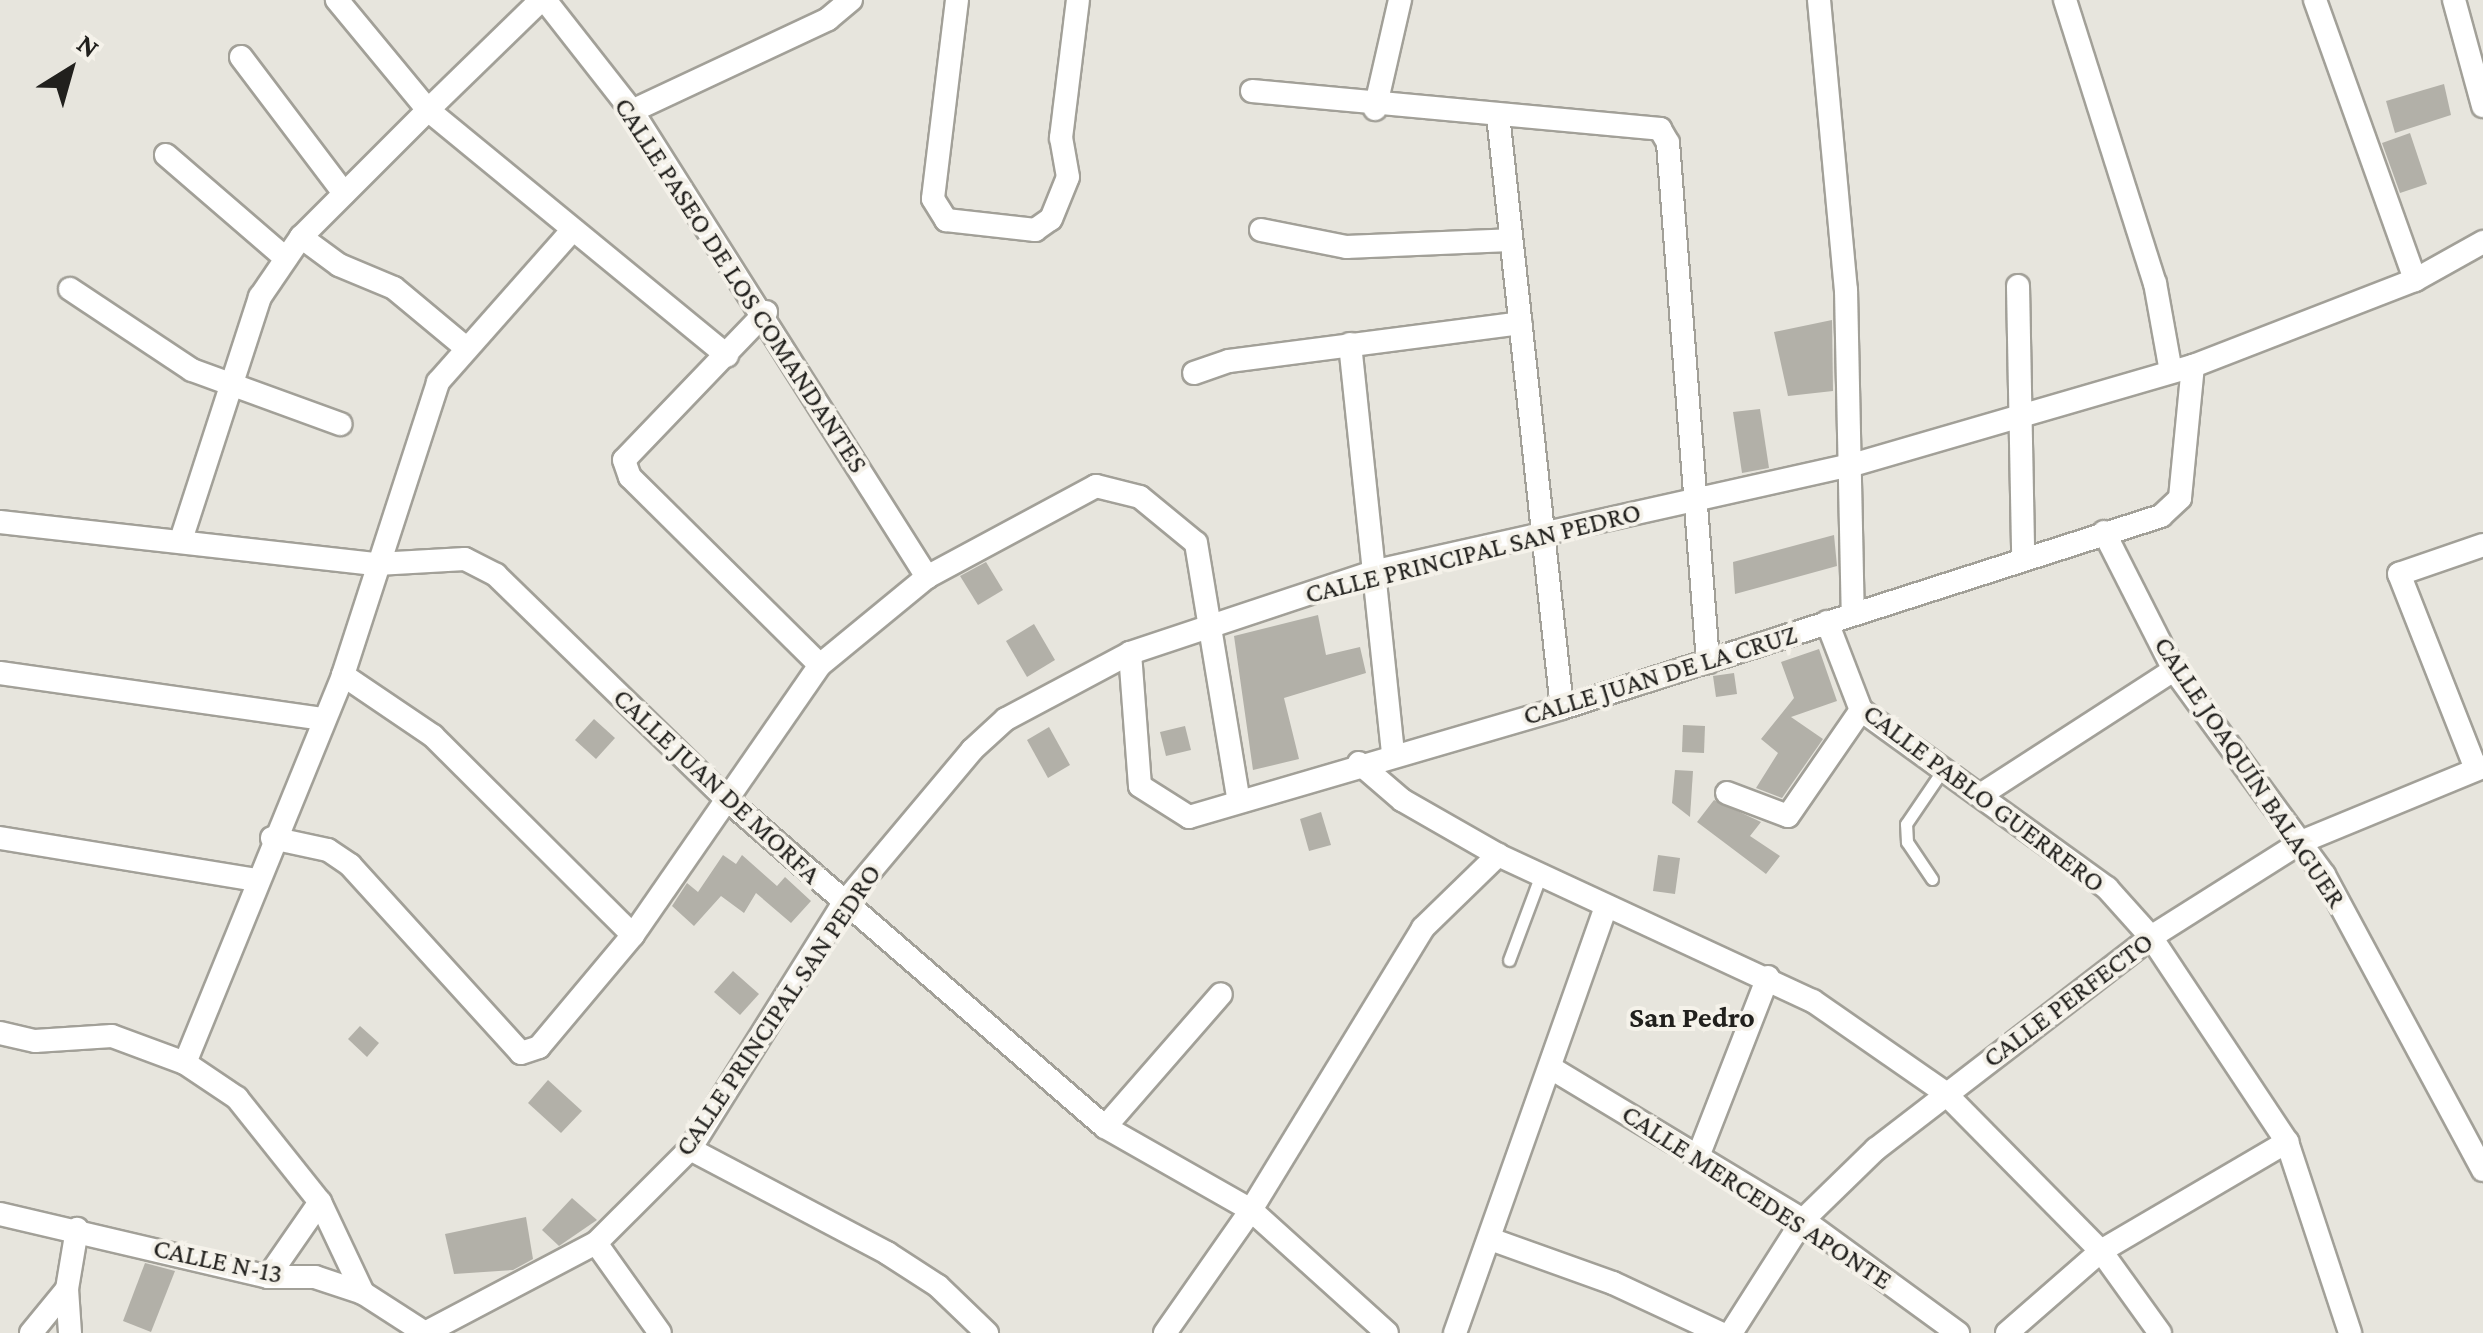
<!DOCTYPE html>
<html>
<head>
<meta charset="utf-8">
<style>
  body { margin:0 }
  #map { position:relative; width:2483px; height:1333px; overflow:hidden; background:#e7e5dd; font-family:"Crimson Pro",serif }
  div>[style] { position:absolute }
  .building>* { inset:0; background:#b2b0a8 }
  .roads { filter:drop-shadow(2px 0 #a2a098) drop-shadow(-2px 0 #a2a098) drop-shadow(0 2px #a2a098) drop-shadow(0 -2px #a2a098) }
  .service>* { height:11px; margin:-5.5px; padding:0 5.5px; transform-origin:5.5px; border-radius:5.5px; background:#fff }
  .minor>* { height:22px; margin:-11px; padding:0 11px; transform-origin:11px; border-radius:11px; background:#fff }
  span { translate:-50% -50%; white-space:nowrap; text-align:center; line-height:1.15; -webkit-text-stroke:8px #f5f2ea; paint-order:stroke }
  .street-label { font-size:28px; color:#21201d }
  .neighbourhood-label { font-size:30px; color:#21201d; font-weight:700 }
  .north { position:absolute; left:20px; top:20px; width:100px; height:100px; -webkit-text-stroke:8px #f5f2ea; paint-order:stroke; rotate:37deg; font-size:28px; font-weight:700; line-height:40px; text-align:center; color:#21201d }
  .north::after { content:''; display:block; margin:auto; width:35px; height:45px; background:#21201d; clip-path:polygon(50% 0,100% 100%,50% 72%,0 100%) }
</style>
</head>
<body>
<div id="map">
  <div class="building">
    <div style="clip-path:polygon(2444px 84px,2451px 115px,2395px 133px,2386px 101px)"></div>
    <div style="clip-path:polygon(2410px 133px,2427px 184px,2400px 193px,2382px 143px)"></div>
    <div style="clip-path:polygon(1832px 320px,1833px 391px,1788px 396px,1774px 332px)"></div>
    <div style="clip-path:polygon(1760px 409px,1769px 468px,1742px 473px,1733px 412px)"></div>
    <div style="clip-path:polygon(1834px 535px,1837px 566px,1735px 594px,1733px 562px)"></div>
    <div style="clip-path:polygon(986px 562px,1003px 590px,978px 605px,960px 576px)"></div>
    <div style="clip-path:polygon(1318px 615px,1326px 655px,1360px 647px,1366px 673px,1284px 698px,1299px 759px,1253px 770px,1234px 636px)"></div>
    <div style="clip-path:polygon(1034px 624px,1055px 660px,1027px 677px,1006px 641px)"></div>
    <div style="clip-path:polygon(1819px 649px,1837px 701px,1791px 717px,1823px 739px,1782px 798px,1756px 788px,1778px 753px,1761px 739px,1794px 698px,1781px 662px)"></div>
    <div style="clip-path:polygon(1734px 673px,1737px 694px,1716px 697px,1713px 676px)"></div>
    <div style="clip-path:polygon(594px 719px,615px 738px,596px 759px,575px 740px)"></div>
    <div style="clip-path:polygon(1683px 725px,1705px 726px,1704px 753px,1682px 752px)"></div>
    <div style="clip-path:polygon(1185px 726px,1191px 750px,1166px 756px,1160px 732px)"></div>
    <div style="clip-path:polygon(1049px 727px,1070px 765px,1048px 778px,1027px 740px)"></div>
    <div style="clip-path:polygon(1675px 770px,1693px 771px,1690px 817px,1672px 803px)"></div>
    <div style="clip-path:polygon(1714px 800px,1761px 822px,1750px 836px,1780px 856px,1766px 874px,1697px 822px)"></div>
    <div style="clip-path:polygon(1321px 812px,1331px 845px,1309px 851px,1300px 819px)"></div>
    <div style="clip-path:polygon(723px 855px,736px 864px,742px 855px,777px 886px,785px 877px,811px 901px,791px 923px,756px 893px,744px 913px,721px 896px,694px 926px,672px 906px,687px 883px,698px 892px)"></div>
    <div style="clip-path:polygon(1658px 855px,1680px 858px,1675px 894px,1653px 891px)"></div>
    <div style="clip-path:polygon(733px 971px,759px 994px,740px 1015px,714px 992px)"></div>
    <div style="clip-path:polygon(360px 1026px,379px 1043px,367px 1057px,348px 1039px)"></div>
    <div style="clip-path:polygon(548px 1080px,582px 1111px,561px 1133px,528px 1103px)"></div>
    <div style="clip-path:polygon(572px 1198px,597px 1220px,559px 1246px,542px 1230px)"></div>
    <div style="clip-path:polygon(526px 1217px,533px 1259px,513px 1270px,454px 1274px,445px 1234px)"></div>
    <div style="clip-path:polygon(145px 1263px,175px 1271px,151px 1332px,123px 1321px)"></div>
  </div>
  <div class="roads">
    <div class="service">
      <div style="left:1932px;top:879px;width:45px;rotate:-124deg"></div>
      <div style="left:1907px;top:842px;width:18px;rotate:-93deg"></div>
      <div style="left:1906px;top:824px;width:68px;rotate:-55.8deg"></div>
      <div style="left:1509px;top:960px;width:89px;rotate:-69.5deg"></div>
    </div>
    <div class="minor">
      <div style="left:541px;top:0;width:158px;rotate:135.8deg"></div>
      <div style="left:428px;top:110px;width:387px;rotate:39.4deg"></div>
      <div style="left:545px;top:0;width:141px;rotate:51.9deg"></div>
      <div style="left:632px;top:111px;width:552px;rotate:57.66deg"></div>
      <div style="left:957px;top:0;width:200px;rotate:96.9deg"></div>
      <div style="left:933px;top:199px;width:25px;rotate:58deg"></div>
      <div style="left:946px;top:220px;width:90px;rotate:6.4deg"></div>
      <div style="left:1035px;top:230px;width:19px;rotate:-35deg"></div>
      <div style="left:1051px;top:219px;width:45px;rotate:-68deg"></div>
      <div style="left:1068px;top:177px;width:40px;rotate:-100deg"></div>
      <div style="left:1061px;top:138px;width:139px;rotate:-83deg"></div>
      <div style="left:1819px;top:0;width:291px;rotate:84.7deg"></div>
      <div style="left:1846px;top:290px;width:324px;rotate:88.8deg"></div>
      <div style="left:2065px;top:0;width:297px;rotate:72.4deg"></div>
      <div style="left:2155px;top:283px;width:90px;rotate:79.8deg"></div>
      <div style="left:2315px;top:0;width:297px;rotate:70.3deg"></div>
      <div style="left:2454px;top:0;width:110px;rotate:74.7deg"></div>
      <div style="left:241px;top:57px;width:171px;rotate:52.9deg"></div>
      <div style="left:1252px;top:91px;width:410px;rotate:5.3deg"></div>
      <div style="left:1660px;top:129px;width:16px;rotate:60deg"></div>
      <div style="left:1668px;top:143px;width:521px;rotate:85.59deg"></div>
      <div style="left:1375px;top:109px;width:112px;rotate:-77.1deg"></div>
      <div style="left:632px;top:111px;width:217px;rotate:-25.1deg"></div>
      <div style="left:828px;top:19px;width:30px;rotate:-40deg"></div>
      <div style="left:1498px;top:115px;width:596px;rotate:83.84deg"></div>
      <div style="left:166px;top:155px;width:155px;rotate:40.8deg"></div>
      <div style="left:1261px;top:230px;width:87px;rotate:11.3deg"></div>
      <div style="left:1346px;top:247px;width:164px;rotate:-2.4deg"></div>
      <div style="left:301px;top:237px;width:47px;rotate:36.4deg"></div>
      <div style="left:339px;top:265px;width:60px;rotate:22.7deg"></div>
      <div style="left:394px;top:288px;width:94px;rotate:39.8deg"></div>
      <div style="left:2018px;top:286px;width:269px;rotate:88.9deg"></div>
      <div style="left:70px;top:289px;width:146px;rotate:33.6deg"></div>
      <div style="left:192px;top:370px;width:158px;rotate:20deg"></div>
      <div style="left:766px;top:312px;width:205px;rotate:133.8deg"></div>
      <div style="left:624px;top:460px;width:18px;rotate:71deg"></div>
      <div style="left:630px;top:477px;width:267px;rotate:44.7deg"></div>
      <div style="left:1350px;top:344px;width:412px;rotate:84deg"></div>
      <div style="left:1194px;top:373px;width:37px;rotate:-19deg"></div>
      <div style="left:1229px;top:361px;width:294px;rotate:-7.4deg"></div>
      <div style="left:0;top:522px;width:379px;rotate:6.4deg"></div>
      <div style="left:377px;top:564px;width:88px;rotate:-3.3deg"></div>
      <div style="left:465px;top:559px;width:35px;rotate:27deg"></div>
      <div style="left:496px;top:575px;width:318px;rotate:44.2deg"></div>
      <div style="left:724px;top:797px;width:504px;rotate:40.9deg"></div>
      <div style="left:1105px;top:1127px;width:168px;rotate:29.6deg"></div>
      <div style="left:1251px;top:1210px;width:183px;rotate:42.1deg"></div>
      <div style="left:2104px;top:532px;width:155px;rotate:63.1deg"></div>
      <div style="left:2174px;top:670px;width:254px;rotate:53.8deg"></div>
      <div style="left:2324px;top:875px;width:335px;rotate:61.7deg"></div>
      <div style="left:181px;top:540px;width:256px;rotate:-72deg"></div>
      <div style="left:260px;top:297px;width:73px;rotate:-55.7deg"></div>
      <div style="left:301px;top:237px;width:180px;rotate:-45deg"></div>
      <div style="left:428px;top:110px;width:143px;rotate:-129.6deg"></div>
      <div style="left:1827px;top:622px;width:94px;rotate:68.9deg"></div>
      <div style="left:1861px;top:710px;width:304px;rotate:35.9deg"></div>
      <div style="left:2107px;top:888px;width:66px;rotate:48.1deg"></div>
      <div style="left:2151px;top:937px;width:246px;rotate:56.4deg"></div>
      <div style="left:2287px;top:1142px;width:201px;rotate:71.7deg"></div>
      <div style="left:1130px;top:653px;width:133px;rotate:85.7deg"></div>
      <div style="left:1140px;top:786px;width:58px;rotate:32.3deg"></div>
      <div style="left:1189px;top:817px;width:389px;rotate:-16.3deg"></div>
      <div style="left:1562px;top:708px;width:629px;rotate:-17.77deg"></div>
      <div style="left:2161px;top:516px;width:26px;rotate:-43deg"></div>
      <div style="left:2180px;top:498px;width:133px;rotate:-84.4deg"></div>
      <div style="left:0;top:673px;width:327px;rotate:8.1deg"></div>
      <div style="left:343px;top:675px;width:109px;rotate:34.1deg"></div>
      <div style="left:433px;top:736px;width:282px;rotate:44.9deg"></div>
      <div style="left:1359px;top:763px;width:57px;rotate:40.7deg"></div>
      <div style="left:1402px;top:800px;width:111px;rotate:29.8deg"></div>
      <div style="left:1498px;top:855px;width:347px;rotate:24.9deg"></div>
      <div style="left:1813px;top:1001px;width:160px;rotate:34.8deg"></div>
      <div style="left:1944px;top:1092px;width:223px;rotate:45.4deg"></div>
      <div style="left:2101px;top:1251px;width:101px;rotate:54.3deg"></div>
      <div style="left:2476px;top:769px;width:210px;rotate:-111.5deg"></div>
      <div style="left:2399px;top:574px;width:89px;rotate:-19deg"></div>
      <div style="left:1727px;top:793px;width:65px;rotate:20.7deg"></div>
      <div style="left:1788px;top:816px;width:129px;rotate:-55.4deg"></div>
      <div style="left:1982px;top:794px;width:229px;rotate:-32.9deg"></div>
      <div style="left:0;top:838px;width:259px;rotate:9.3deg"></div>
      <div style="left:272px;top:838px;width:57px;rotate:12.1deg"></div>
      <div style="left:328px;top:850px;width:27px;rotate:34deg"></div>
      <div style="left:350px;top:865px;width:254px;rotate:47.7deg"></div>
      <div style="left:521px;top:1053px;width:19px;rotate:-18deg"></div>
      <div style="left:539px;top:1047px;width:146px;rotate:-50deg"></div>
      <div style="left:633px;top:935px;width:328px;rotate:-55.3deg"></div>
      <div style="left:820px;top:665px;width:139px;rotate:-39.4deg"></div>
      <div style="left:927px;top:577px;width:192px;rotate:-28.3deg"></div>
      <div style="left:1096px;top:486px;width:45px;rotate:14deg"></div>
      <div style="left:1140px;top:497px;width:72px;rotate:39.4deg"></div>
      <div style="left:1196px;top:543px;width:257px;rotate:80.6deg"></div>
      <div style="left:0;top:1033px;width:36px;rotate:13deg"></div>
      <div style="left:35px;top:1041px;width:77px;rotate:-3.7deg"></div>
      <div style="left:112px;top:1036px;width:78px;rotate:20.3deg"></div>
      <div style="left:185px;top:1063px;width:63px;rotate:33.9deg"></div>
      <div style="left:237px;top:1098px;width:133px;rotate:51.4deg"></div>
      <div style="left:320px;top:1202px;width:101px;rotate:64.7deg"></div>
      <div style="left:185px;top:1063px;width:419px;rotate:-67.8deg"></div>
      <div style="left:343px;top:675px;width:308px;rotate:-72deg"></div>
      <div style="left:438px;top:382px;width:199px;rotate:-48.5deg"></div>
      <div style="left:1551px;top:1068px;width:294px;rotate:31.1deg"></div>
      <div style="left:1803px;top:1220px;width:192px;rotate:36.1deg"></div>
      <div style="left:1105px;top:1127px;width:176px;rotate:-48.9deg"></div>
      <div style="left:690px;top:1149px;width:223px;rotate:27.8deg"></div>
      <div style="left:887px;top:1253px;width:61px;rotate:32.9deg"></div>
      <div style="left:938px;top:1286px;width:68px;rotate:43.8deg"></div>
      <div style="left:1699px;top:1154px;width:190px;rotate:-68.7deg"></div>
      <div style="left:0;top:1214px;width:275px;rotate:13.2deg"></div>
      <div style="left:268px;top:1277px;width:47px"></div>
      <div style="left:315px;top:1277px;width:51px;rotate:18.4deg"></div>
      <div style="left:363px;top:1293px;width:74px;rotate:32.8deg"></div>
      <div style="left:1493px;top:1240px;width:127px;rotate:19.7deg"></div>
      <div style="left:1613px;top:1283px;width:118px;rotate:25deg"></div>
      <div style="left:596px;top:1243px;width:110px;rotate:54.6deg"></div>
      <div style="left:268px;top:1277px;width:91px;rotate:-55.3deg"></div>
      <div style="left:31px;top:1333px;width:57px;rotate:-50.7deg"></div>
      <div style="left:70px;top:1333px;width:44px;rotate:-93.9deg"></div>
      <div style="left:67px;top:1289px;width:61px;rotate:-80.5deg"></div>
      <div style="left:425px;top:1333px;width:193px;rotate:-27.8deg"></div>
      <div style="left:596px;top:1243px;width:133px;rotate:-45deg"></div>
      <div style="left:690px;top:1149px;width:289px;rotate:-58deg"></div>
      <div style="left:843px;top:904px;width:201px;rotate:-50deg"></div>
      <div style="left:972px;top:750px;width:46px;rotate:-42.4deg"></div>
      <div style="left:1006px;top:719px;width:140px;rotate:-28deg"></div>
      <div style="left:1130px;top:653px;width:259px;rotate:-18.4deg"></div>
      <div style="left:1376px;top:571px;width:488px;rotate:-12.6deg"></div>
      <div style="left:1852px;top:465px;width:355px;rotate:-16.2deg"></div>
      <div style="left:2193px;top:366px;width:238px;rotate:-21.2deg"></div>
      <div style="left:2415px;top:280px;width:78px;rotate:-29.2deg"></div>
      <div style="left:1165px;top:1333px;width:150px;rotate:-55deg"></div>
      <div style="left:1251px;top:1210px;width:330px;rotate:-58.6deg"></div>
      <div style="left:1423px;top:928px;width:105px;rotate:-44.2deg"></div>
      <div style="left:1455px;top:1333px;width:449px;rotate:-70.5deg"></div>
      <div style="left:1731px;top:1333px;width:134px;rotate:-57.5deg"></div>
      <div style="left:1803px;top:1220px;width:102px;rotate:-44.2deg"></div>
      <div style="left:1876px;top:1149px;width:347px;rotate:-37.6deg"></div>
      <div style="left:2151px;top:937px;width:178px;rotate:-32.3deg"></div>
      <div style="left:2301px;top:842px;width:197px;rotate:-22.4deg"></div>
      <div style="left:2007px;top:1333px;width:125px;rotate:-41.1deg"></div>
      <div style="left:2101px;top:1251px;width:216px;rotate:-30.4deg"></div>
    </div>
  </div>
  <div class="street-label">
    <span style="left:741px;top:285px;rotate:57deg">CALLE PASEO DE LOS COMANDANTES</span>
    <span style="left:1473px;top:553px;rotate:-14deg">CALLE PRINCIPAL SAN PEDRO</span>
    <span style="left:1660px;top:675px;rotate:-17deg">CALLE JUAN DE LA CRUZ</span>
    <span style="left:2250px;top:772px;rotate:56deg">CALLE JOAQUÍN BALAGUER</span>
    <span style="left:717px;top:786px;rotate:43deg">CALLE JUAN DE MORFA</span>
    <span style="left:1984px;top:798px;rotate:37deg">CALLE PABLO GUERRERO</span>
    <span style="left:2068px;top:1000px;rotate:-37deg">CALLE PERFECTO</span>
    <span style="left:778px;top:1010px;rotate:-56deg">CALLE PRINCIPAL SAN PEDRO</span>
    <span style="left:1757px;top:1197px;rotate:33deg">CALLE MERCEDES APONTE</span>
    <span style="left:218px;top:1261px;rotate:12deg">CALLE N-13</span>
  </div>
  <div class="neighbourhood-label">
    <span style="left:1692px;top:1017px">San Pedro</span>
  </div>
  <div class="north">N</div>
</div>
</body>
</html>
